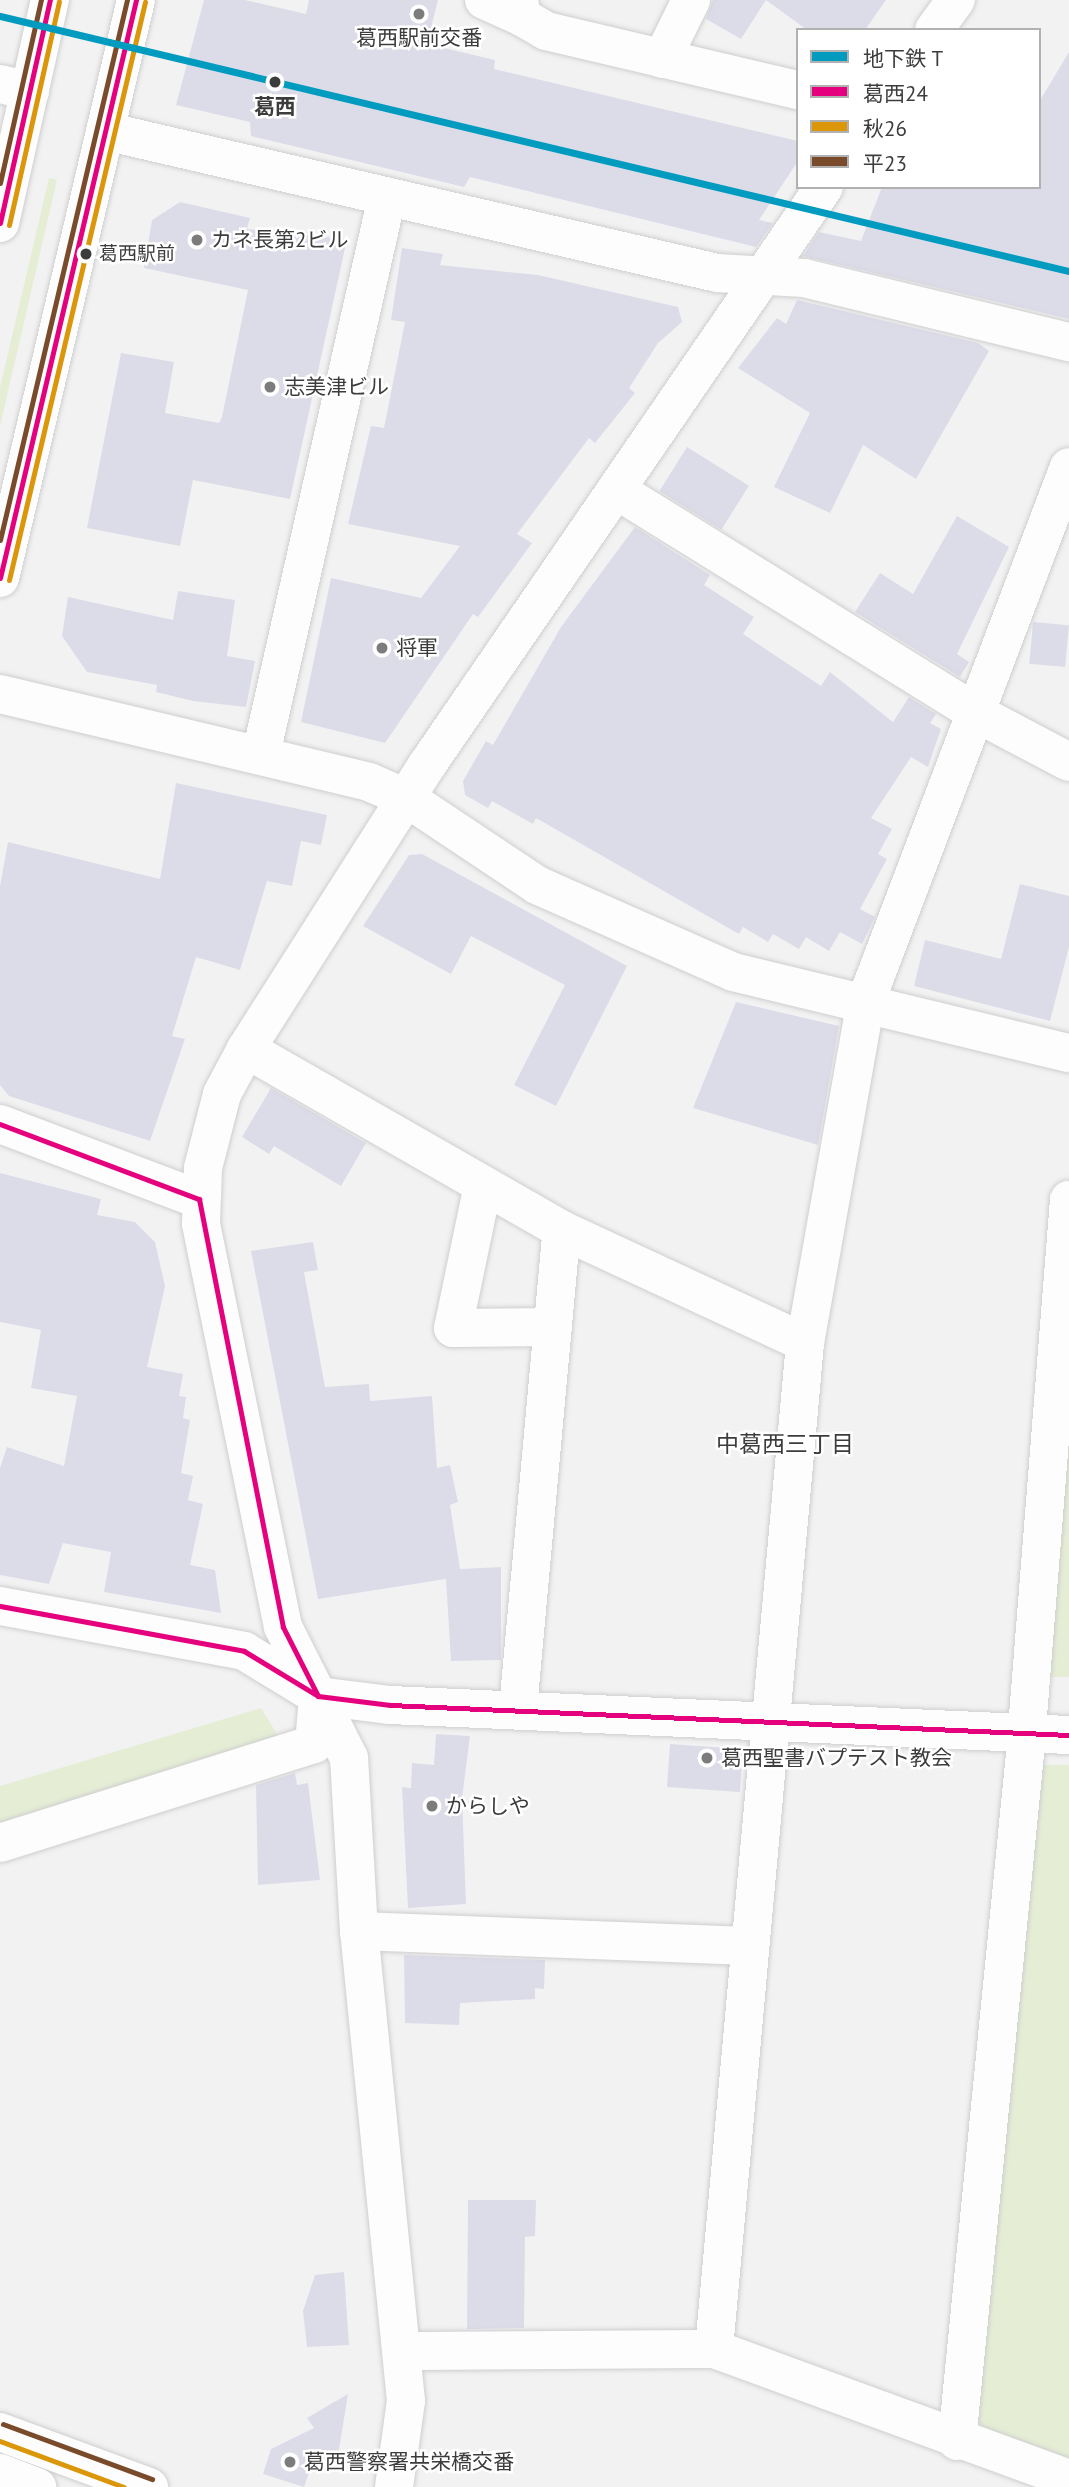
<!DOCTYPE html>
<meta charset="utf-8">
<style>
body{margin:0}
#map{position:relative;width:1069px;height:2487px;overflow:hidden;background:#f3f2f3;font-family:"PT Sans","Noto Sans JP",sans-serif}
div>[style]{position:absolute}
.green>*{inset:0;background:#e5eed5}
.building>*{inset:0;background:#dcdce9;transform-origin:0 0}
.roads{filter:drop-shadow(0 0 2px #cfcecf) drop-shadow(0 0 2px #cfcecf)}
.minor>*{height:38px;margin:-19px;padding:0 19px;transform-origin:19px;border-radius:19px;background:#fdfdfd}
.major>*{height:38px;margin:-19px;padding:0 19px;transform-origin:19px;border-radius:19px;background:#fdfdfd}
.bus-1>*{height:5px;margin:-2.5px;padding:0 2.5px;transform-origin:2.5px;border-radius:2.5px;background:#e5007d}
.bus-2>*{height:5px;margin:-2.5px;padding:0 2.5px;transform-origin:2.5px;border-radius:2.5px;background:#db9609}
.bus-3>*{height:5px;margin:-2.5px;padding:0 2.5px;transform-origin:2.5px;border-radius:2.5px;background:#7a4b2a}
.metro-1>*{height:7px;margin:-3.5px;padding:0 3.5px;transform-origin:3.5px;border-radius:3.5px;background:#009bbf}
.dots>*{width:19px;height:19px;translate:-50% -50%;box-sizing:border-box;border:4px solid #fff;border-radius:50%}
span{translate:-50% -50%;white-space:nowrap;text-align:center;line-height:1.15;-webkit-text-stroke:5px #fff;paint-order:stroke}
.bus-label{font-size:19px;color:#3d3c3d}
.left{translate:0 -50%;text-align:left}
.poi-label{font-size:21px;color:#3d3c3d}
.stop-label{font-size:21px;color:#3d3c3d;font-weight:700}
.neighbourhood-label{font-size:23px;color:#3d3c3d}
.legend{position:absolute;left:796px;top:28px;width:245px;height:161px;box-sizing:border-box;background:#fff;border:2px solid #b1b1b1;margin:0;padding:9px 12px;list-style:none;font-size:21px;color:#3d3c3d}
.legend li{display:flex;align-items:center;gap:14px;height:35px}
.legend b{width:35px;border:2px solid #b1b1b1}
</style>
<div id="map">
<div class="green">
<i style="clip-path:polygon(49px 178px,57px 180px,0 426px,0 387px)"></i>
<i style="clip-path:polygon(1069px 1397px,1069px 1677px,1048px 1677px)"></i>
<i style="clip-path:polygon(261px 1708px,285px 1747px,0 1836px,0 1786px)"></i>
<i style="clip-path:polygon(1033px 1765px,1069px 1765px,1069px 2466px,986px 2436px,977px 2418px)"></i>
</div>
<div class="building">
<i style="clip-path:polygon(204px 0,245px 0,306px 14px,309px 0,438px 0,427px 44px,495px 60px,494px 69px,798px 141px,798px 161px,759px 220px,773px 223px,756px 247px,470px 177px,464px 187px,251px 136px,250px 122px,176px 105px)"></i>
<i style="clip-path:polygon(713px 0,766px 0,741px 39px,706px 19px)"></i>
<i style="clip-path:polygon(766px 0,886px 0,865px 30px,807px 30px)"></i>
<i style="clip-path:polygon(1069px 52px,1069px 319px,803px 256px,819px 232px,861px 241px,882px 187px,1039px 187px,1039px 102px)"></i>
<i style="clip-path:polygon(180px 202px,250px 218px,247px 229px,347px 239px,290px 499px,193px 480px,180px 546px,87px 528px,121px 353px,174px 362px,165px 413px,219px 423px,222px 417px,248px 290px,144px 268px,152px 220px)"></i>
<i style="clip-path:polygon(402px 248px,443px 254px,440px 265px,538px 275px,678px 307px,682px 322px,658px 343px,629px 388px,635px 393px,595px 443px,589px 438px,517px 534px,532px 543px,478px 617px,473px 614px,385px 743px,301px 722px,331px 578px,421px 598px,460px 546px,348px 524px,371px 426px,384px 428px,405px 322px,391px 320px)"></i>
<i style="clip-path:polygon(797px 300px,978px 343px,989px 351px,916px 479px,863px 445px,830px 513px,774px 487px,810px 413px,738px 368px,777px 318px,786px 324px)"></i>
<i style="left:687px;top:447px;width:73px;height:52px;rotate:32deg"></i>
<i style="clip-path:polygon(957px 516px,1009px 547px,957px 654px,969px 662px,960px 677px,855px 612px,880px 573px,913px 594px)"></i>
<i style="clip-path:polygon(635px 527px,710px 575px,704px 585px,754px 617px,743px 634px,821px 686px,830px 672px,893px 722px,909px 697px,936px 714px,930px 723px,941px 729px,928px 767px,911px 757px,871px 818px,892px 829px,878px 854px,887px 859px,860px 909px,875px 917px,862px 944px,840px 932px,829px 951px,806px 937px,799px 949px,773px 934px,768px 942px,743px 927px,739px 934px,536px 818px,533px 824px,492px 801px,488px 808px,465px 795px,463px 781px,486px 741px,493px 745px,561px 627px)"></i>
<i style="clip-path:polygon(178px 591px,235px 600px,227px 656px,255px 661px,246px 707px,193px 701px,156px 692px,157px 685px,87px 672px,62px 636px,68px 597px,173px 620px)"></i>
<i style="left:1033px;top:622px;width:36px;height:42px;rotate:5deg"></i>
<i style="clip-path:polygon(176px 783px,327px 815px,321px 845px,301px 841px,292px 886px,267px 881px,240px 970px,196px 957px,172px 1036px,185px 1039px,150px 1141px,9px 1096px,0 1085px,0 886px,8px 842px,160px 879px)"></i>
<i style="clip-path:polygon(422px 854px,627px 966px,556px 1106px,514px 1085px,565px 985px,471px 936px,451px 974px,363px 926px,409px 855px)"></i>
<i style="clip-path:polygon(1020px 884px,1069px 896px,1069px 947px,1050px 1021px,914px 986px,925px 940px,1001px 959px)"></i>
<i style="clip-path:polygon(736px 1002px,839px 1026px,818px 1145px,693px 1108px)"></i>
<i style="clip-path:polygon(271px 1088px,366px 1143px,341px 1186px,274px 1146px,269px 1154px,242px 1137px)"></i>
<i style="clip-path:polygon(0 1173px,101px 1199px,97px 1215px,135px 1222px,155px 1242px,165px 1286px,147px 1367px,183px 1374px,179px 1396px,186px 1397px,183px 1418px,190px 1420px,181px 1473px,193px 1476px,188px 1500px,203px 1504px,190px 1565px,215px 1570px,221px 1613px,104px 1592px,111px 1552px,63px 1543px,49px 1584px,0 1575px,0 1468px,7px 1447px,64px 1466px,77px 1396px,31px 1388px,41px 1330px,0 1322px)"></i>
<i style="clip-path:polygon(313px 1242px,318px 1270px,304px 1272px,325px 1387px,369px 1384px,370px 1401px,432px 1396px,437px 1468px,450px 1465px,458px 1502px,450px 1505px,460px 1569px,501px 1567px,501px 1660px,451px 1661px,446px 1579px,318px 1599px,251px 1251px)"></i>
<i style="clip-path:polygon(436px 1734px,470px 1736px,462px 1798px,466px 1904px,408px 1908px,402px 1787px,411px 1788px,412px 1763px,434px 1765px)"></i>
<i style="left:670px;top:1744px;width:73px;height:43px;rotate:4deg"></i>
<i style="clip-path:polygon(295px 1773px,297px 1785px,308px 1783px,320px 1880px,258px 1885px,256px 1785px)"></i>
<i style="clip-path:polygon(404px 1955px,545px 1960px,544px 1989px,535px 1988px,535px 1999px,460px 2003px,459px 2025px,405px 2023px)"></i>
<i style="clip-path:polygon(468px 2200px,536px 2200px,535px 2236px,525px 2237px,524px 2328px,467px 2329px)"></i>
<i style="clip-path:polygon(344px 2272px,349px 2345px,307px 2347px,303px 2311px,315px 2275px)"></i>
<i style="clip-path:polygon(348px 2394px,337px 2462px,315px 2456px,304px 2487px,263px 2474px,271px 2449px,314px 2428px,307px 2418px)"></i>
</div>
<div class="roads">
<div class="minor">
<i style="left:484px;top:0;width:42px;rotate:24.1deg"></i>
<i style="left:519px;top:0;width:17px;rotate:80deg"></i>
<i style="left:522px;top:17px;width:28px;rotate:30deg"></i>
<i style="left:546px;top:31px;width:259px;rotate:13.2deg"></i>
<i style="left:934px;top:30px;width:37px;rotate:-54deg"></i>
<i style="left:662px;top:59px;width:66px;rotate:-63.8deg"></i>
<i style="left:0;top:84px;width:31px;rotate:13deg"></i>
<i style="left:105px;top:131px;width:628px;rotate:13.06deg"></i>
<i style="left:717px;top:273px;width:87px;rotate:3.3deg"></i>
<i style="left:804px;top:278px;width:273px;rotate:13.6deg"></i>
<i style="left:618px;top:491px;width:423px;rotate:31.8deg"></i>
<i style="left:978px;top:714px;width:103px;rotate:27.8deg"></i>
<i style="left:0;top:694px;width:379px;rotate:13.4deg"></i>
<i style="left:369px;top:782px;width:43px;rotate:23.6deg"></i>
<i style="left:408px;top:799px;width:155px;rotate:33.7deg"></i>
<i style="left:537px;top:885px;width:214px;rotate:23.9deg"></i>
<i style="left:733px;top:972px;width:346px;rotate:13.6deg"></i>
<i style="left:261px;top:754px;width:571px;rotate:-77.25deg"></i>
<i style="left:246px;top:1049px;width:364px;rotate:29.8deg"></i>
<i style="left:562px;top:1230px;width:268px;rotate:24.9deg"></i>
<i style="left:0;top:1124px;width:213px;rotate:20.7deg"></i>
<i style="left:483px;top:1185px;width:146px;rotate:101.8deg"></i>
<i style="left:453px;top:1328px;width:100px;rotate:-0.6deg"></i>
<i style="left:0;top:1606px;width:248px;rotate:10.4deg"></i>
<i style="left:244px;top:1651px;width:87px;rotate:31.3deg"></i>
<i style="left:318px;top:1696px;width:73px;rotate:7.1deg"></i>
<i style="left:390px;top:1705px;width:680px;rotate:2.53deg"></i>
<i style="left:518px;top:1709px;width:481px;rotate:-84.8deg"></i>
<i style="left:0;top:1843px;width:329px;rotate:-17.5deg"></i>
<i style="left:314px;top:1744px;width:48px;rotate:-85.2deg"></i>
<i style="left:359px;top:1931px;width:389px;rotate:2.2deg"></i>
<i style="left:714px;top:2349px;width:1010px;rotate:-84.83deg"></i>
<i style="left:805px;top:1343px;width:347px;rotate:-79.9deg"></i>
<i style="left:866px;top:1001px;width:571px;rotate:-69.19deg"></i>
<i style="left:402px;top:2351px;width:312px;rotate:-0.4deg"></i>
<i style="left:714px;top:2349px;width:378px;rotate:20.1deg"></i>
<i style="left:957px;top:2441px;width:690px;rotate:-84.35deg"></i>
<i style="left:1025px;top:1754px;width:556px;rotate:-85.46deg"></i>
<i style="left:394px;top:2487px;width:87px;rotate:-82.1deg"></i>
<i style="left:406px;top:2401px;width:472px;rotate:-95.7deg"></i>
<i style="left:359px;top:1931px;width:173px;rotate:-93.3deg"></i>
<i style="left:349px;top:1758px;width:147px;rotate:-116.7deg"></i>
<i style="left:283px;top:1627px;width:412px;rotate:-101.5deg"></i>
<i style="left:201px;top:1223px;width:55px;rotate:-87.9deg"></i>
<i style="left:203px;top:1168px;width:76px;rotate:-75.6deg"></i>
<i style="left:222px;top:1094px;width:51px;rotate:-61.9deg"></i>
<i style="left:246px;top:1049px;width:337px;rotate:-57.5deg"></i>
<i style="left:427px;top:765px;width:701px;rotate:-55.52deg"></i>
</div>
<div class="major">
<i style="left:0;top:223px;width:229px;rotate:-77.4deg"></i>
<i style="left:0;top:578px;width:594px;rotate:-76.76deg"></i>
<i style="left:0;top:2432px;width:159px;rotate:20.3deg"></i>
<i style="left:0;top:2473px;width:40px;rotate:21deg"></i>
</div>
</div>
<div class="bus-1">
<i style="left:0;top:223px;width:229px;rotate:-77.4deg"></i>
<i style="left:0;top:578px;width:594px;rotate:-76.76deg"></i>
<i style="left:0;top:1124px;width:213px;rotate:20.7deg"></i>
<i style="left:199px;top:1199px;width:436px;rotate:78.9deg"></i>
<i style="left:283px;top:1627px;width:77px;rotate:63.1deg"></i>
<i style="left:0;top:1606px;width:248px;rotate:10.4deg"></i>
<i style="left:244px;top:1651px;width:87px;rotate:31.3deg"></i>
<i style="left:318px;top:1696px;width:73px;rotate:7.1deg"></i>
<i style="left:390px;top:1705px;width:680px;rotate:2.53deg"></i>
</div>
<div class="bus-2">
<i style="left:9px;top:225px;width:229px;rotate:-77.4deg"></i>
<i style="left:9px;top:580px;width:594px;rotate:-76.76deg"></i>
<i style="left:0;top:2441px;width:132px;rotate:20.4deg"></i>
</div>
<div class="bus-3">
<i style="left:0;top:183px;width:188px;rotate:-77.4deg"></i>
<i style="left:0;top:540px;width:555px;rotate:-76.77deg"></i>
<i style="left:3px;top:2424px;width:159px;rotate:20.3deg"></i>
</div>
<div class="metro-1">
<i style="left:0;top:16px;width:1099px;rotate:13.42deg"></i>
</div>
<div class="dots">
<i style="left:419px;top:14px;background:#7d7c7d"></i>
<i style="left:275px;top:82px;background:#3d3c3d"></i>
<i style="left:197px;top:240px;background:#7d7c7d"></i>
<i style="left:86px;top:254px;background:#3d3c3d"></i>
<i style="left:270px;top:387px;background:#7d7c7d"></i>
<i style="left:382px;top:648px;background:#7d7c7d"></i>
<i style="left:707px;top:1758px;background:#7d7c7d"></i>
<i style="left:432px;top:1806px;background:#7d7c7d"></i>
<i style="left:290px;top:2462px;background:#7d7c7d"></i>
</div>
<div class="bus-label">
<span class="left" style="left:99px;top:254px">葛西駅前</span>
</div>
<div class="poi-label">
<span style="left:419px;top:38px">葛西駅前交番</span>
<span class="left" style="left:211px;top:240px">カネ長第2ビル</span>
<span class="left" style="left:284px;top:387px">志美津ビル</span>
<span class="left" style="left:396px;top:648px">将軍</span>
<span class="left" style="left:721px;top:1758px">葛西聖書バプテスト教会</span>
<span class="left" style="left:446px;top:1806px">からしや</span>
<span class="left" style="left:304px;top:2462px">葛西警察署共栄橋交番</span>
</div>
<div class="stop-label">
<span style="left:275px;top:107px">葛西</span>
</div>
<div class="neighbourhood-label">
<span style="left:785px;top:1444px">中葛西三丁目</span>
</div>
<ul class="legend">
<li><b style="height:9px;background:#009bbf"></b>地下鉄 T</li>
<li><b style="height:9px;background:#e5007d"></b>葛西24</li>
<li><b style="height:9px;background:#db9609"></b>秋26</li>
<li><b style="height:9px;background:#7a4b2a"></b>平23</li>
</ul>
</div>
